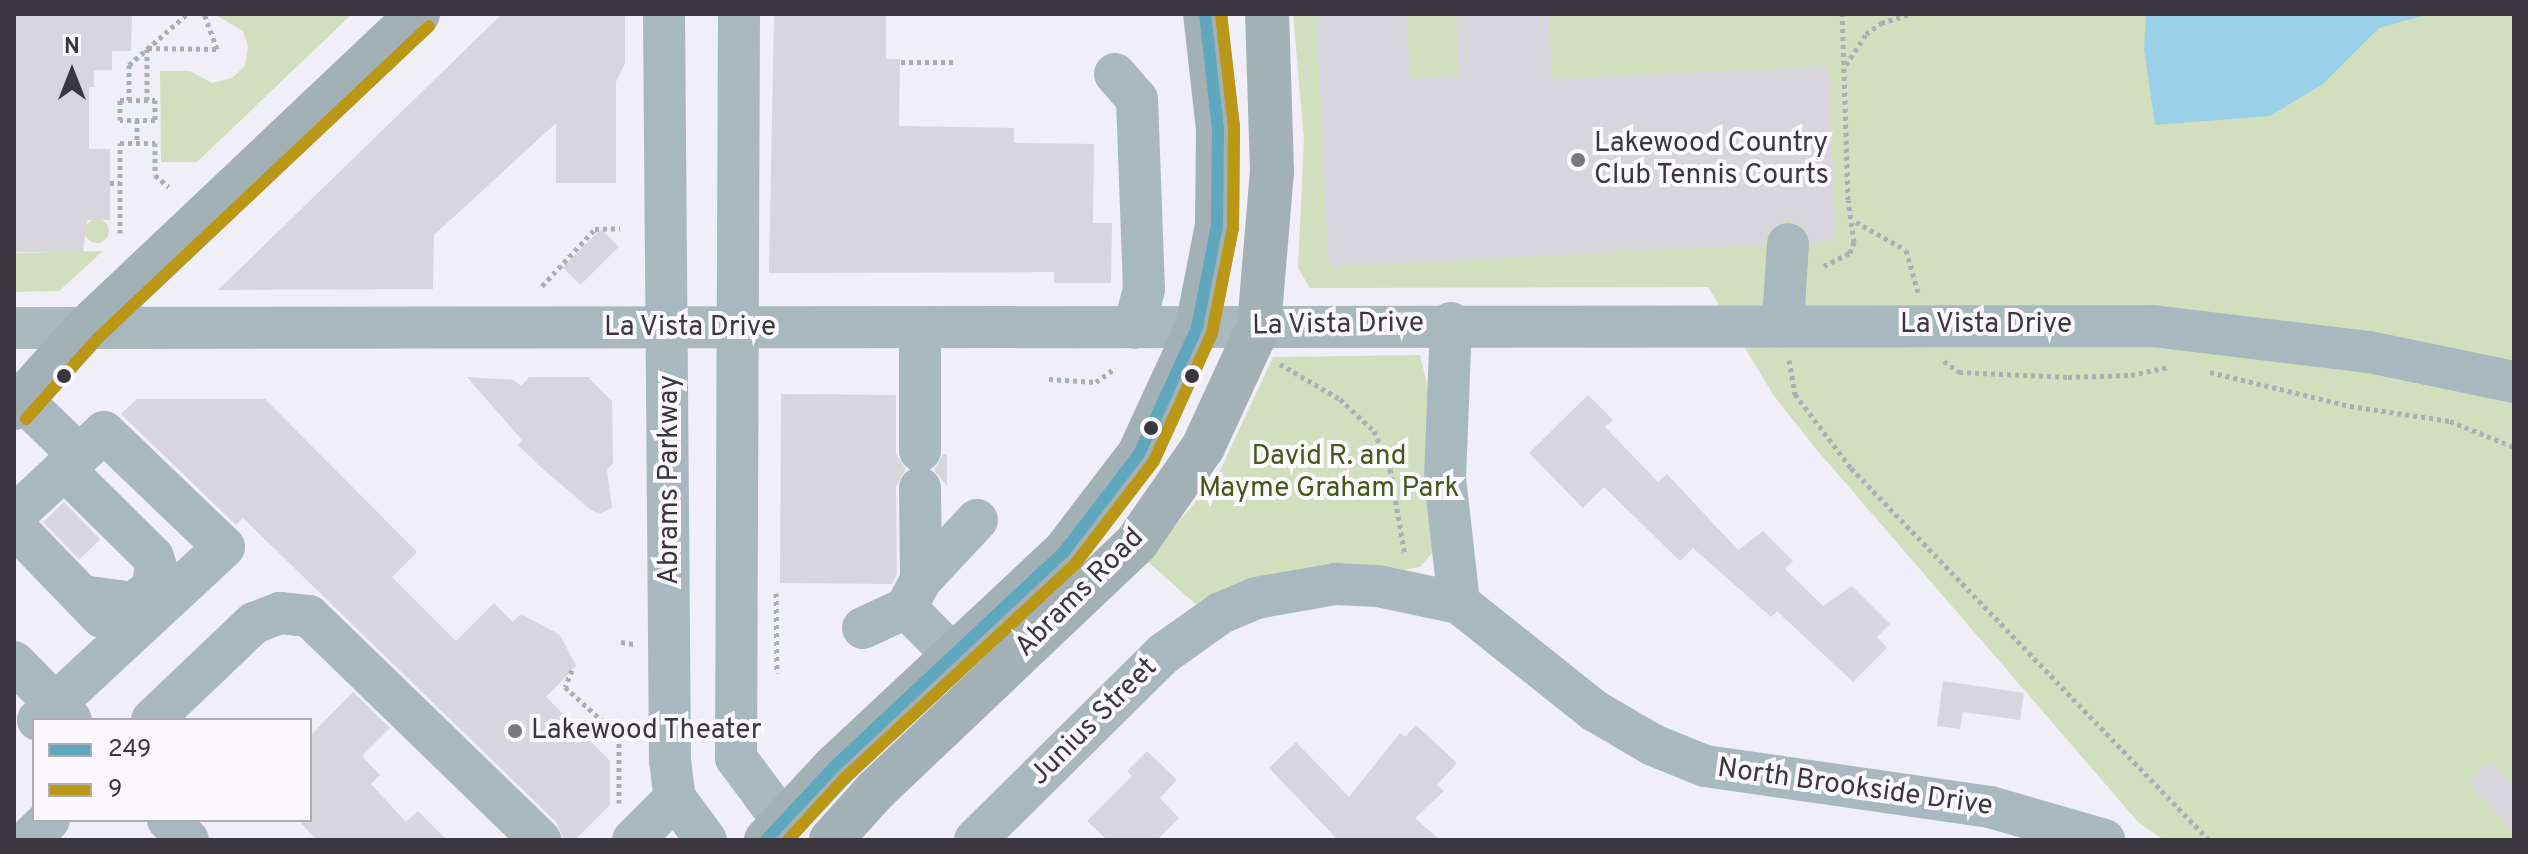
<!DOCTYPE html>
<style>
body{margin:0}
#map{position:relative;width:2528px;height:854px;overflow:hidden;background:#f0eef6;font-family:Overpass,sans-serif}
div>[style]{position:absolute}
.green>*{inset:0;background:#d1dfbf}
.round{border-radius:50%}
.water>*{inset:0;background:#9ad1e9}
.building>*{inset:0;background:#d7d6dc;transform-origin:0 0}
.path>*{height:5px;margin-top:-2.5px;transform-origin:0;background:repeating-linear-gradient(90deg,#a6b0b6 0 4px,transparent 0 8px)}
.minor>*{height:42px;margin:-21px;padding:0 21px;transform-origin:21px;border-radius:21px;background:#a9b7be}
.major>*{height:44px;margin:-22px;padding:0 22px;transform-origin:22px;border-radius:22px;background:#a3b0b6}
.bus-1>*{height:12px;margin:-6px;padding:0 6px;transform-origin:6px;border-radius:6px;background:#5fa7bd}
.bus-2>*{height:12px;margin:-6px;padding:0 6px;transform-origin:6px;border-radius:6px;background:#ba9816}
.dots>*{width:22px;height:22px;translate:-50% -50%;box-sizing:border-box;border:4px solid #fbf9ff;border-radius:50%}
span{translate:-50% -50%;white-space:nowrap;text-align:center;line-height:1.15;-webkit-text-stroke:8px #fbf9ff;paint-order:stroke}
.poi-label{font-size:28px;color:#3a383e}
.left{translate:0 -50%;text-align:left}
.street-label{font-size:28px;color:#3a383e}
.park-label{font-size:28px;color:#435a16}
.frame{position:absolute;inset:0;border:16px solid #3a383e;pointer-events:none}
.legend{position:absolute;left:32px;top:718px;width:280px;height:104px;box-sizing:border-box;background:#fbf9ff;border:2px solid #aeacb2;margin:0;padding:10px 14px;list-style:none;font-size:24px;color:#3a383e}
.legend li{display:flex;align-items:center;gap:16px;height:40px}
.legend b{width:40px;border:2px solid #aeacb2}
.north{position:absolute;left:32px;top:32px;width:80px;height:80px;-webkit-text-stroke:6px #fbf9ff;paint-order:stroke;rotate:0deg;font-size:22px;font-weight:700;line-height:32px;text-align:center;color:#3a383e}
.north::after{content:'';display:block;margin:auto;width:28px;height:36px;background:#3a383e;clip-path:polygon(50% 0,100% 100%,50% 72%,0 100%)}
</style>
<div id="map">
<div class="green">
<i style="clip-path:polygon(214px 14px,352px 14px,197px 162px,161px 162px,160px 71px,190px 71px,212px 83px,232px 78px,245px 66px,248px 46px,243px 31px)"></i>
<i style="clip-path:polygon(1293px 14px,2514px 14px,2514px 840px,2164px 840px,2139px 823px,1817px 450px,1774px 396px,1708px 287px,1310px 288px,1298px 268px,1304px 140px)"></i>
<i class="round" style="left:85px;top:219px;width:24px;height:24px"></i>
<i style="clip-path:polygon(103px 251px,59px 291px,14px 292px,14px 253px)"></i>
<i style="clip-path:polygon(1420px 355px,1429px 392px,1434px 551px,1420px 567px,1200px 608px,1146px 560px,1217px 477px,1273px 357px)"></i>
</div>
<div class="water">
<i style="clip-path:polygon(2146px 14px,2429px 14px,2379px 28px,2323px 84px,2270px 116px,2155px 125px,2144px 49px)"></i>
</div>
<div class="building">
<i style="clip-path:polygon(14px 14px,132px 14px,131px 51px,112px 51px,112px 70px,94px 70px,94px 87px,89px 87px,89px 149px,110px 149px,110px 220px,87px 220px,83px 252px,14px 252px)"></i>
<i style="clip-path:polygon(502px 14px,625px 14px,625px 63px,616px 82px,616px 183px,556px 183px,556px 123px,434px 235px,433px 289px,218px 290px)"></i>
<i style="clip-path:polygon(774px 14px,886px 14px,886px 59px,900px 59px,899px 126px,1014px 128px,1014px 143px,1094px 144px,1093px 223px,1112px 223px,1111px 283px,1054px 283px,1054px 272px,769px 273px)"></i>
<i style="clip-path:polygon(1316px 14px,1407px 14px,1410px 78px,1459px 76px,1456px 14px,1549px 14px,1552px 79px,1828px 66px,1836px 241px,1812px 243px,1802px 225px,1789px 220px,1769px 230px,1764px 245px,1329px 267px)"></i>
<i style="left:601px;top:229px;width:25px;height:54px;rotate:45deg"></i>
<i style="clip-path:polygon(467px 377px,514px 380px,521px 386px,529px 377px,588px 377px,612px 401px,613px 463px,607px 470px,612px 508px,599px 514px,591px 510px,545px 471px,518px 445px,522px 440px)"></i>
<i style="clip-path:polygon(781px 394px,896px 395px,896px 454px,906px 469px,896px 487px,897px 574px,892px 584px,780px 583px)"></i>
<i style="clip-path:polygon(1588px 395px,1613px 420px,1605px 427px,1658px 482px,1667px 474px,1738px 550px,1763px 531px,1793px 561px,1785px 569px,1823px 606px,1852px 586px,1890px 624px,1877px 637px,1887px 648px,1853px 682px,1777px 611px,1771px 617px,1693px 548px,1680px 561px,1604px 487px,1583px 508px,1529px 453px)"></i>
<i style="clip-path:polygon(137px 399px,265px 399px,417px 552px,392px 577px,456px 641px,494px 603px,513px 622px,521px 614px,560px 635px,576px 666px,546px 697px,610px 761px,610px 805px,575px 840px,563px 840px,557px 823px,243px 518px,236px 525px,121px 414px)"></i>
<i style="clip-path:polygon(943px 454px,947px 454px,947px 486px,934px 470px)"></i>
<i style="left:64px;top:502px;width:52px;height:29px;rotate:46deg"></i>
<i style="clip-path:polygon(1943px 681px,2024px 693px,2020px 720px,1963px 712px,1960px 729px,1937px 726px)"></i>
<i style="clip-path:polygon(353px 692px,390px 728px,362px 756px,380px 775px,371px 784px,406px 822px,418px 811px,447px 840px,317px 840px,300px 822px,310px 820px,310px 736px)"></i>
<i style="clip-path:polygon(1416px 725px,1457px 763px,1437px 785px,1444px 791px,1415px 818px,1440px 840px,1338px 840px,1269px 768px,1296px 742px,1349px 797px,1400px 733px,1405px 737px)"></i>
<i style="clip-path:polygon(1147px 751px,1177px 780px,1160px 798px,1179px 818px,1157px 840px,1107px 840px,1087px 821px,1132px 776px,1127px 771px)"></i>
<i style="clip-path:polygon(2491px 761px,2514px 787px,2514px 833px,2469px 781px)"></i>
</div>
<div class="path">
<i style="left:148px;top:48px;width:69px;rotate:0.8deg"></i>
<i style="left:217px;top:49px;width:37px;rotate:-110deg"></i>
<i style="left:147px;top:49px;width:51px;rotate:90deg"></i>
<i style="left:901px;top:62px;width:52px"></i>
<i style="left:1846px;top:65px;width:37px;rotate:-57deg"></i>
<i style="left:1866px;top:34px;width:19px;rotate:-36deg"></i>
<i style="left:1881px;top:23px;width:30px;rotate:-17deg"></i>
<i style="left:120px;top:100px;width:35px"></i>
<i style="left:155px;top:100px;width:20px;rotate:90deg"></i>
<i style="left:155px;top:120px;width:35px;rotate:180deg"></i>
<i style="left:120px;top:120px;width:20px;rotate:-90deg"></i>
<i style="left:129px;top:100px;width:35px;rotate:-90deg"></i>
<i style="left:129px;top:65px;width:77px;rotate:-41.3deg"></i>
<i style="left:137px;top:120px;width:23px;rotate:90deg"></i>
<i style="left:110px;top:183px;width:10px"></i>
<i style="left:1856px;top:222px;width:57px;rotate:29.2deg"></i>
<i style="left:1906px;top:250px;width:44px;rotate:74.1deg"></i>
<i style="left:120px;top:233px;width:90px;rotate:-90deg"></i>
<i style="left:120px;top:143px;width:35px"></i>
<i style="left:155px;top:143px;width:32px;rotate:90deg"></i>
<i style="left:155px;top:175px;width:18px;rotate:41deg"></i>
<i style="left:1824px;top:266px;width:29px;rotate:-27deg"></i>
<i style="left:1850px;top:253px;width:12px;rotate:-70deg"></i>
<i style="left:1854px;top:242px;width:42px;rotate:-98.1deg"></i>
<i style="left:1848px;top:200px;width:186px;rotate:-91.8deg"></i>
<i style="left:542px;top:286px;width:78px;rotate:-47.1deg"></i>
<i style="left:595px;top:229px;width:25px;rotate:-2deg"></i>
<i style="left:1789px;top:360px;width:35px;rotate:80deg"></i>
<i style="left:1795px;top:394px;width:93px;rotate:52.9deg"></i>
<i style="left:1851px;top:468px;width:516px;rotate:46.1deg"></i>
<i style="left:1944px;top:361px;width:19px;rotate:36deg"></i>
<i style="left:1959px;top:372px;width:109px;rotate:2.6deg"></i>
<i style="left:2068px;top:377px;width:63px;rotate:-1.8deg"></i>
<i style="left:2131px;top:375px;width:39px;rotate:-12deg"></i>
<i style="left:1280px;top:364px;width:69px;rotate:30.3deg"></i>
<i style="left:1340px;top:399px;width:47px;rotate:43.3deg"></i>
<i style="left:1374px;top:431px;width:41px;rotate:67.2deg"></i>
<i style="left:1390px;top:469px;width:87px;rotate:80.1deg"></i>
<i style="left:2210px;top:372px;width:144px;rotate:13.7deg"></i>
<i style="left:2350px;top:406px;width:101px;rotate:8.5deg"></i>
<i style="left:2450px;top:421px;width:69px;rotate:22.1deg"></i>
<i style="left:1049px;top:379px;width:47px;rotate:3.7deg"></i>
<i style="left:1096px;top:382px;width:24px;rotate:-36deg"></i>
<i style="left:776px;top:593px;width:80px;rotate:89.3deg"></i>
<i style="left:621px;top:642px;width:13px;rotate:9deg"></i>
<i style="left:572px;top:670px;width:18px;rotate:112deg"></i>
<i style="left:565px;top:687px;width:73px;rotate:42.2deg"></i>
<i style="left:619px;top:736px;width:67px;rotate:90deg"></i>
</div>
<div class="minor">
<i style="left:664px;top:14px;width:746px;rotate:89.54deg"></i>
<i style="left:670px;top:760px;width:38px;rotate:83deg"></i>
<i style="left:675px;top:798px;width:52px;rotate:53.6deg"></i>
<i style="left:1115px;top:74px;width:33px;rotate:49deg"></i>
<i style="left:1137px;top:99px;width:190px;rotate:87.9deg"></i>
<i style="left:1144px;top:289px;width:40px;rotate:104.4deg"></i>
<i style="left:1451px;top:323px;width:155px;rotate:92.2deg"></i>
<i style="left:1445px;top:478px;width:126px;rotate:83.6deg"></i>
<i style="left:1783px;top:323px;width:79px;rotate:-86.4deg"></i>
<i style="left:14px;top:328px;width:2139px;rotate:-0.05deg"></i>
<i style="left:2153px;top:326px;width:218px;rotate:6.9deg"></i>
<i style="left:2369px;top:352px;width:148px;rotate:11.7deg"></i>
<i style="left:920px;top:328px;width:123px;rotate:90deg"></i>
<i style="left:22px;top:400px;width:79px;rotate:44deg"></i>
<i style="left:64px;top:469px;width:125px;rotate:44.7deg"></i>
<i style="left:153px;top:557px;width:10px;rotate:73deg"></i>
<i style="left:156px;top:567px;width:22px;rotate:100deg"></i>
<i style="left:152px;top:589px;width:24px;rotate:144deg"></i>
<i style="left:133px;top:603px;width:51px;rotate:-172.2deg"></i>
<i style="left:920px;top:488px;width:92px;rotate:89.4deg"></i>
<i style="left:14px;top:516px;width:123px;rotate:-43deg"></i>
<i style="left:104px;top:432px;width:166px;rotate:43.8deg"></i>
<i style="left:224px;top:547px;width:254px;rotate:137.1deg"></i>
<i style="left:14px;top:526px;width:127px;rotate:46deg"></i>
<i style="left:906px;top:608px;width:66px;rotate:45deg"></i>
<i style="left:863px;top:628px;width:47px;rotate:-24.9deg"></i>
<i style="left:906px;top:608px;width:32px;rotate:-62deg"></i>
<i style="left:921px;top:580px;width:82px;rotate:-47deg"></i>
<i style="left:14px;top:662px;width:81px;rotate:45.5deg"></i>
<i style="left:152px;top:720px;width:141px;rotate:-43.6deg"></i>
<i style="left:254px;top:623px;width:28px;rotate:-21deg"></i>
<i style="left:280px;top:613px;width:29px;rotate:6deg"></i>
<i style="left:309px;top:616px;width:322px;rotate:44.1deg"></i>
<i style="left:736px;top:758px;width:744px;rotate:-89.77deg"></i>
<i style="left:736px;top:758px;width:77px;rotate:53.4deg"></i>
<i style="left:168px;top:820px;width:28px;rotate:45deg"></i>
<i style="left:28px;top:840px;width:29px;rotate:-44deg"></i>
<i style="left:633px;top:840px;width:59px;rotate:-45deg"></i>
<i style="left:975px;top:840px;width:264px;rotate:-44.7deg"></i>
<i style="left:1163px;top:654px;width:71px;rotate:-35.3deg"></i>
<i style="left:1221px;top:613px;width:38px;rotate:-23deg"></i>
<i style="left:1256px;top:598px;width:80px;rotate:-10deg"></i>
<i style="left:1335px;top:584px;width:43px;rotate:2.7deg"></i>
<i style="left:1378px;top:586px;width:83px;rotate:11.9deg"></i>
<i style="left:1459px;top:603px;width:174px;rotate:38.5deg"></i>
<i style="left:1595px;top:711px;width:67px;rotate:30.4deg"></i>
<i style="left:1653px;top:745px;width:56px;rotate:22deg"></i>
<i style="left:1705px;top:766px;width:288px;rotate:8.2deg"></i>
<i style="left:1990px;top:807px;width:119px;rotate:16.1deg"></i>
</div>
<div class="major">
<i style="left:14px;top:408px;width:108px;rotate:-48deg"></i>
<i style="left:86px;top:328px;width:457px;rotate:-43.4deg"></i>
<i style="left:766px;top:840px;width:100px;rotate:-47deg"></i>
<i style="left:834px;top:767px;width:315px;rotate:-43.1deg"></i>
<i style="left:1064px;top:552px;width:123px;rotate:-52.6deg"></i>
<i style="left:1139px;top:454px;width:139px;rotate:-65.3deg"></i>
<i style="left:1197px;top:328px;width:105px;rotate:-79deg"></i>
<i style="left:1217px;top:225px;width:96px;rotate:-89.4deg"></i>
<i style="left:1218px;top:129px;width:116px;rotate:-96.4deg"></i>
<i style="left:831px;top:840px;width:66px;rotate:-48.1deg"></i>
<i style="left:875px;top:791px;width:361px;rotate:-43.5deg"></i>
<i style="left:1137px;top:542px;width:116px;rotate:-55.2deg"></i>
<i style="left:1203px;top:447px;width:133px;rotate:-65.2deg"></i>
<i style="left:1259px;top:326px;width:156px;rotate:-85.2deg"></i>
<i style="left:1272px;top:171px;width:157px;rotate:-91.8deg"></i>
</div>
<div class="bus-1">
<i style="left:766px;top:840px;width:100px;rotate:-47deg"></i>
<i style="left:834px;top:767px;width:315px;rotate:-43.1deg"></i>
<i style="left:1064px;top:552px;width:123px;rotate:-52.6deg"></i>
<i style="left:1139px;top:454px;width:139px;rotate:-65.3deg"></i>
<i style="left:1197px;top:328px;width:105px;rotate:-79deg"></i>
<i style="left:1217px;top:225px;width:96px;rotate:-89.4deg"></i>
<i style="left:1218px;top:129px;width:116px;rotate:-96.4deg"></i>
</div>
<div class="bus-2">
<i style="left:26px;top:419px;width:107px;rotate:-48.4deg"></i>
<i style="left:97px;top:339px;width:456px;rotate:-43.3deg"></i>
<i style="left:788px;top:840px;width:84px;rotate:-47.4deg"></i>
<i style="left:845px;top:778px;width:316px;rotate:-42.9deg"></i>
<i style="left:1076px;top:563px;width:128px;rotate:-52.6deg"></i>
<i style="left:1154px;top:461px;width:141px;rotate:-65.6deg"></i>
<i style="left:1212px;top:333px;width:107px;rotate:-78.7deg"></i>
<i style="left:1233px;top:228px;width:101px;rotate:-89.4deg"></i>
<i style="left:1234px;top:127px;width:114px;rotate:-96.6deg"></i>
</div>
<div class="dots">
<i style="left:1578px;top:160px;background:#7a787e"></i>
<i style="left:64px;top:376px;background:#3a383e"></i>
<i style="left:1192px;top:376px;background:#3a383e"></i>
<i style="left:1151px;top:428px;background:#3a383e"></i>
<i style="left:515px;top:731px;background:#7a787e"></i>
</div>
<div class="poi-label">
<span class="left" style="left:1594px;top:160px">Lakewood Country<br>Club Tennis Courts</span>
<span class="left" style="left:531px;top:731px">Lakewood Theater</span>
</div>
<div class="street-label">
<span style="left:1338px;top:325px;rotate:-1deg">La Vista Drive</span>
<span style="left:1986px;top:325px">La Vista Drive</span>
<span style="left:690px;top:328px">La Vista Drive</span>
<span style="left:670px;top:480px;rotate:-90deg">Abrams Parkway</span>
<span style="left:1080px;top:593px;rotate:-45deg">Abrams Road</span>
<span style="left:1094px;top:722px;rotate:-45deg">Junius Street</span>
<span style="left:1855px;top:788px;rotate:8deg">North Brookside Drive</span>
</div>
<div class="park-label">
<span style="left:1329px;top:473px">David R. and<br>Mayme Graham Park</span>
</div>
<div class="frame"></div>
<ul class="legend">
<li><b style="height:10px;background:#5fa7bd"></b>249</li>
<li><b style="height:10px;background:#ba9816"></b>9</li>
</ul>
<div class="north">N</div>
</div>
